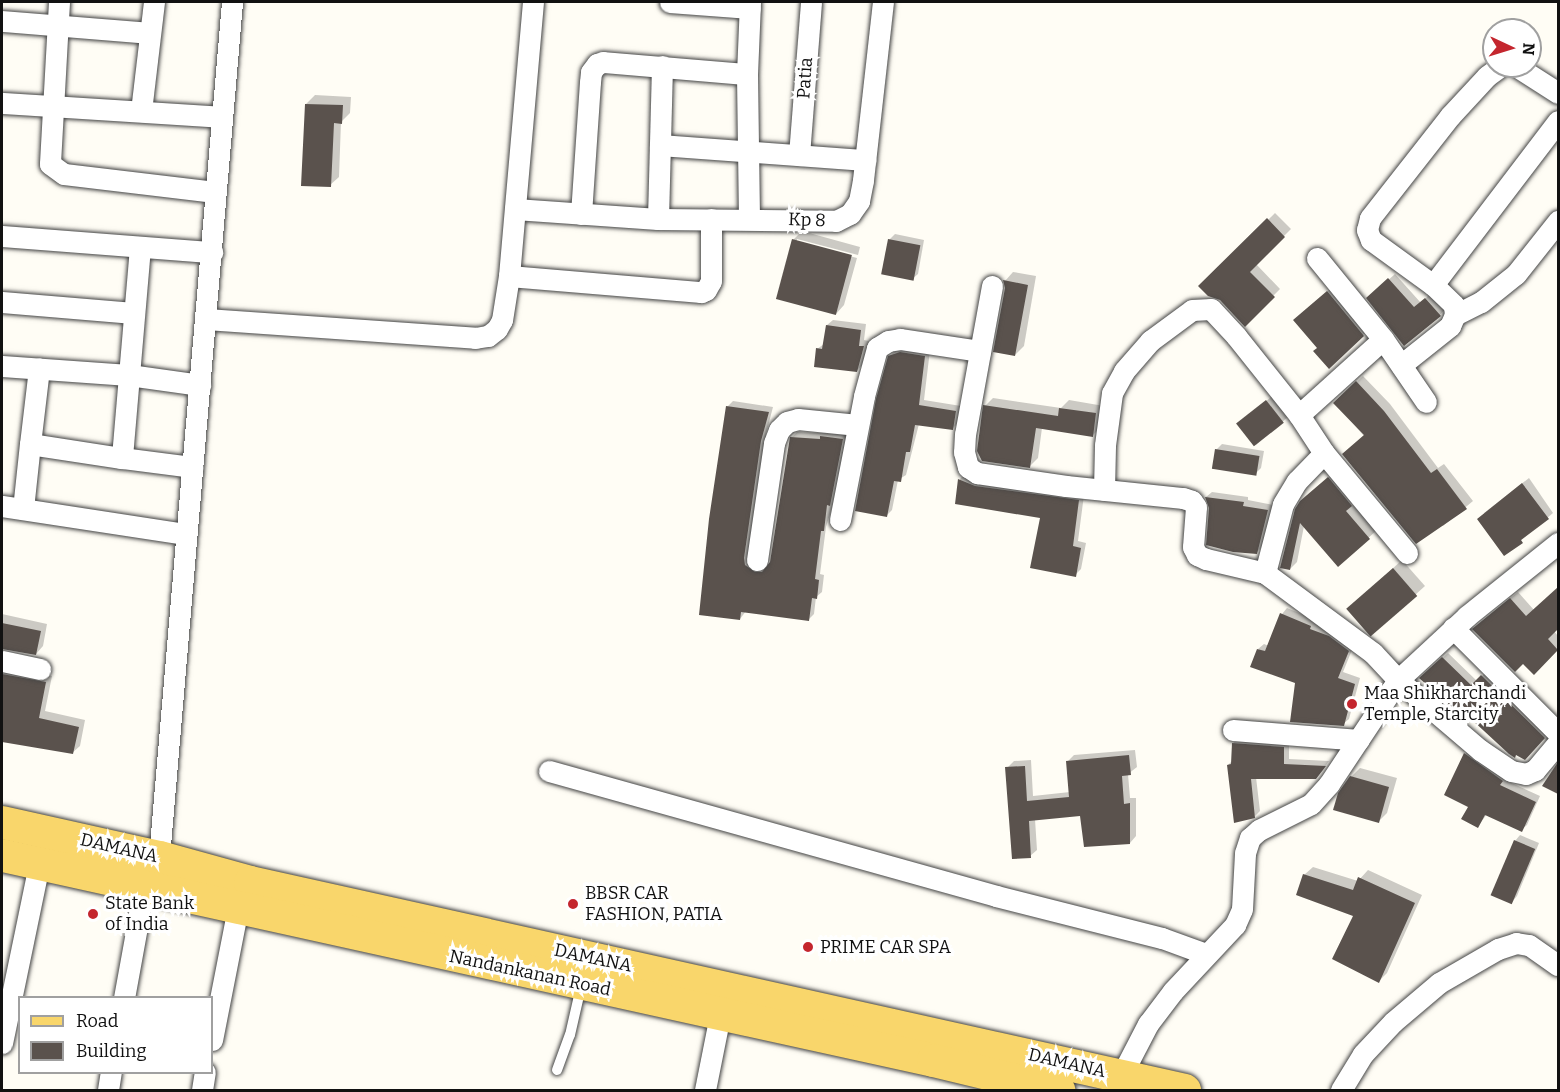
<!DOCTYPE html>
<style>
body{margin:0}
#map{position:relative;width:1560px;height:1092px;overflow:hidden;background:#fffdf5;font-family:Bitter,serif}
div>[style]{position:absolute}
.shadow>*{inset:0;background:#0003}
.building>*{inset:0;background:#5a524d;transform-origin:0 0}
.roads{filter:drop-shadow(0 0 2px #444) drop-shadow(0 0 2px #444)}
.lane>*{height:10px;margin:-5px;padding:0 5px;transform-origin:5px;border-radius:5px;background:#fff}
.street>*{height:21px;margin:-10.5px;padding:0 10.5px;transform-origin:10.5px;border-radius:10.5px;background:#fff}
.primary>*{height:33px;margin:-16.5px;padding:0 16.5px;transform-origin:16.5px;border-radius:16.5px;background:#f9d66b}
.dots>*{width:16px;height:16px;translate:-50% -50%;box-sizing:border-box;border:3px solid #fff;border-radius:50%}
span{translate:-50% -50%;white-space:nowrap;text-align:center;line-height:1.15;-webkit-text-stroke:6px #fff;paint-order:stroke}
.street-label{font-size:18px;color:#111}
.poi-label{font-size:18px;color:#111}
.left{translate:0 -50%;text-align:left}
.frame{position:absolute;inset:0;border:3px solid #111;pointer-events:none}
.legend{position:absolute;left:18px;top:996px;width:195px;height:78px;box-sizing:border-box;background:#fff;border:2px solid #a0a0a0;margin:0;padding:8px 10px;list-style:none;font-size:18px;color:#111}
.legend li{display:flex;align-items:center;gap:12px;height:30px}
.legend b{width:30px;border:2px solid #a0a0a0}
.north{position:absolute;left:1482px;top:18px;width:60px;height:60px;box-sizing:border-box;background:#fff;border:2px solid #a0a0a0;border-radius:50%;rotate:94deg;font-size:16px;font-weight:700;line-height:24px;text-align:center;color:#111}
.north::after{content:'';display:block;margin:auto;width:21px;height:27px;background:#c4262e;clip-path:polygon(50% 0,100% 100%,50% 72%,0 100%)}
</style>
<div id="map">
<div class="shadow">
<i style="clip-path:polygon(315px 95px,351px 97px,350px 113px,341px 122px,339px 177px,330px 185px,306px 104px)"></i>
<i style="clip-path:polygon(1275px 213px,1291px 229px,1256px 264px,1280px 289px,1245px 324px,1221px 299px,1200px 287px)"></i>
<i style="clip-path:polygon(802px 231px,860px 247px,858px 255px,797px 239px,797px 242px,857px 258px,844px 305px,836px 314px,793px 240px)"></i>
<i style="clip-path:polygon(895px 234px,924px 240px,918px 274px,912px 279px,889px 240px)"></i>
<i style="clip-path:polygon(1013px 272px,1036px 276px,1024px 346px,1015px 355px,1005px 281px)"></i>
<i style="clip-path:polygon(1395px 274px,1421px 303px,1431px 293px,1445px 309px,1440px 315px,1368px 298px)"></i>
<i style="clip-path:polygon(1335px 285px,1371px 328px,1363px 335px,1319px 348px,1302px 313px)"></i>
<i style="clip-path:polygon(833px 320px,866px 324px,864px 340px,869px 341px,862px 365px,857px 371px,817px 349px,824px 344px,827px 325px)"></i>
<i style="clip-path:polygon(907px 347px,930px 350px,924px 400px,961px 406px,958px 423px,952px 429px,919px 424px,906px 475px,898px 480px,892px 510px,887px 515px,889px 357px,895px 351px)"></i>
<i style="clip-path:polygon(1363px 376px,1390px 404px,1438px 468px,1444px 464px,1473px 501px,1443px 526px,1335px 403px)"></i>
<i style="clip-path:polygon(1272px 396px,1289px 416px,1256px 445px,1245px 420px)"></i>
<i style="clip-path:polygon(993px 398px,1061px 408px,1069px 400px,1104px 406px,1101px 427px,1093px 435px,1042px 428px,1038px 458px,1030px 466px,985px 406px)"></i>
<i style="clip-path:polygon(733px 401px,773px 407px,766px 434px,761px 568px,768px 567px,771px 562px,791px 438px,797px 432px,847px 434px,835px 498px,826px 527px,820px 574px,824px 575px,822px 592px,816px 597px,814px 614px,808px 620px,746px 611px,740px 619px,727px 407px)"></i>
<i style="clip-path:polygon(1222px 444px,1264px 451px,1261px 468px,1255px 474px,1216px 450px)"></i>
<i style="clip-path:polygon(1335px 472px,1357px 498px,1352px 504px,1376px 531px,1338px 565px,1304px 526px,1297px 562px,1290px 569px,1281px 567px,1309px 494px)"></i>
<i style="clip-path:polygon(965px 474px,1084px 495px,1078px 541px,1086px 543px,1081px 569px,1075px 575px,1041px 517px,957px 503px,960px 479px)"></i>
<i style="clip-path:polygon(1529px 478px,1553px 513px,1505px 554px,1484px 513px)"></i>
<i style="clip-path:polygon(1212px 492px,1248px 497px,1248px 500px,1273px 505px,1262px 547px,1256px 553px,1210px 508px,1206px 497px)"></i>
<i style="clip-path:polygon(1402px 560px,1425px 586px,1372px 634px,1358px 600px)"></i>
<i style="clip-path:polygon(1558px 588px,1558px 627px,1554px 631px,1558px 636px,1558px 648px,1534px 673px,1481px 622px,1518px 592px,1534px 610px)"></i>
<i style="clip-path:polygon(1287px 608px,1316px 620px,1314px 623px,1335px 631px,1354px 645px,1343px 672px,1360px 678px,1349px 719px,1343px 724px,1258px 649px,1264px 644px,1269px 646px,1282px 614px)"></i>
<i style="clip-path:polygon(2px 614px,47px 624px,43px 646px,36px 654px,2px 648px)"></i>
<i style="clip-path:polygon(1448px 653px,1477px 681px,1488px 670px,1549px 732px,1525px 759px,1421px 678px)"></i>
<i style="clip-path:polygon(2px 662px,7px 667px,52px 676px,45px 711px,85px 720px,80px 746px,72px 753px,2px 740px)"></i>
<i style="clip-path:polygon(1239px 738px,1289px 742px,1289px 759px,1329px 761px,1322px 771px,1256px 777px,1260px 811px,1255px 816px,1228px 765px,1232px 761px,1233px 743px)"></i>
<i style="clip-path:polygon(1471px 749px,1507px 775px,1505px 780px,1540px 796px,1527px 825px,1521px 830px,1487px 814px,1478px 826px,1470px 806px,1465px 754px)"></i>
<i style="clip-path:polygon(1135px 750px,1137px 767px,1128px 774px,1130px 798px,1136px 798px,1136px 836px,1130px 843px,1082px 815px,1035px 819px,1037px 850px,1030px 856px,1007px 768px,1014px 761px,1031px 760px,1033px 796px,1070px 792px,1067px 762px,1074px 755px)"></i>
<i style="clip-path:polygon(1360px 768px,1397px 778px,1387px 813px,1378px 822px,1351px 777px)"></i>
<i style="clip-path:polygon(1520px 835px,1539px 843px,1517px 896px,1512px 902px,1515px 841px)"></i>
<i style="clip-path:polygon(1313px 867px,1358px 881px,1368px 870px,1422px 895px,1387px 973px,1379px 981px,1355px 915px,1304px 875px)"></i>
</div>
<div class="building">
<i style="clip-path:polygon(305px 104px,343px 105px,342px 124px,334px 123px,331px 187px,301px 186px)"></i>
<i style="clip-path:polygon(1267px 218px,1285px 237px,1250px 272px,1275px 297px,1245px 327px,1220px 300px,1208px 296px,1198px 286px)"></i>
<i style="left:792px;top:239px;width:62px;height:62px;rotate:15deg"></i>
<i style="left:888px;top:239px;width:33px;height:36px;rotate:11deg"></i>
<i style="clip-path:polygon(1388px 278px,1414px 307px,1425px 298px,1441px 316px,1404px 346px,1366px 298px)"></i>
<i style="clip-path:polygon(1003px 280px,1028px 285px,1015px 356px,993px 352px,1005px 288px)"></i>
<i style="clip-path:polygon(1327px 291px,1364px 336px,1329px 369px,1313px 351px,1317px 348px,1293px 320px)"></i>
<i style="clip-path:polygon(826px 325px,861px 330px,859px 346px,864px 346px,857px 372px,814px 367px,816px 348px,822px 349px)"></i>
<i style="clip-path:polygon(900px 352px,925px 356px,919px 405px,956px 411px,953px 430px,915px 425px,910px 452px,906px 452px,901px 482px,894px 481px,887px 517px,855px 511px,876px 399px,888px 356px)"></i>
<i style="clip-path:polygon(1356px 381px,1384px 411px,1431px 473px,1437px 469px,1467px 509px,1416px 544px,1342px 454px,1364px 435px,1333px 403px)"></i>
<i style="left:1266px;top:400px;width:29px;height:38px;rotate:52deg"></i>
<i style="clip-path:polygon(983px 405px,1058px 416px,1059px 408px,1096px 413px,1093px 437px,1036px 428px,1030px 468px,982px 461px,977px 451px)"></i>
<i style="clip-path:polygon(726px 406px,769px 412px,761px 441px,744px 558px,745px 565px,755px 572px,762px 572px,770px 562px,790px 437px,820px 439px,820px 436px,843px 439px,830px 506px,827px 505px,824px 531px,821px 531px,815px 579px,819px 580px,817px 599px,812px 598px,809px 621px,741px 612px,740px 620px,699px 615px,709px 519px)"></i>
<i style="left:1215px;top:449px;width:45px;height:20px;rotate:9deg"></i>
<i style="clip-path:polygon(1328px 477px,1352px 506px,1346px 511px,1370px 539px,1338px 567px,1300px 523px,1290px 570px,1280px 568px,1295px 509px,1300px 501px)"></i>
<i style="clip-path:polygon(958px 479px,975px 486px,1079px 500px,1073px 546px,1081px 548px,1076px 577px,1030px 568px,1040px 518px,955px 504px)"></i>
<i style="clip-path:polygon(1522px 483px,1549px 519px,1521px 540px,1523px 543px,1504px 556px,1477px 519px)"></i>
<i style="clip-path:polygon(1205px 497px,1244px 502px,1243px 506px,1268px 510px,1257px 554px,1233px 552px,1206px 545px,1209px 508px)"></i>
<i style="left:1393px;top:568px;width:37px;height:62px;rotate:49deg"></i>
<i style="clip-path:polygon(1558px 587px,1558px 629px,1548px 639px,1558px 650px,1534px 675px,1523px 664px,1515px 672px,1472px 629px,1510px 598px,1526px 616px)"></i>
<i style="clip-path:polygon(1280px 613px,1311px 626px,1310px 629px,1329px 636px,1349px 651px,1338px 678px,1355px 684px,1344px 726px,1290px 722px,1295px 683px,1250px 667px,1257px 649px,1265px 651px)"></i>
<i style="clip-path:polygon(2px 623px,41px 631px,36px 655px,2px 649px)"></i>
<i style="clip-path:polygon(1442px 657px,1471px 685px,1481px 675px,1545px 738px,1525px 760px,1516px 755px,1515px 758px,1509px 754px,1471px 719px,1469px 722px,1419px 678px)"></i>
<i style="clip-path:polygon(2px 674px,46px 682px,39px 718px,79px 727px,73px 754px,2px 742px)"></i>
<i style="clip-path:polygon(1232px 743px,1284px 747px,1284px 764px,1326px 766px,1316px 779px,1251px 779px,1255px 818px,1234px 823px,1227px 765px,1231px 764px)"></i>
<i style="clip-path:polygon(1464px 753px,1503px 781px,1500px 785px,1536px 802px,1522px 832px,1485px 815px,1478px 828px,1461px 819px,1468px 807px,1444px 795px)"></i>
<i style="clip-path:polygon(1129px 755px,1131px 775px,1122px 776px,1124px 804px,1130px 803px,1130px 844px,1084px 847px,1080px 816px,1029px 821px,1031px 858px,1012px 859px,1005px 767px,1025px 766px,1027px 801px,1069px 797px,1066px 761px)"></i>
<i style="clip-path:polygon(1558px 762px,1558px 794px,1542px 786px)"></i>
<i style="clip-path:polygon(1350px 776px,1389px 787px,1379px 823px,1333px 810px,1338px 793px)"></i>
<i style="left:1514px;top:840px;width:23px;height:60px;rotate:23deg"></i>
<i style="clip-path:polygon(1303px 874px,1353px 890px,1358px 877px,1415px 903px,1379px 983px,1332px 959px,1353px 916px,1296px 895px)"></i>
</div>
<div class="roads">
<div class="lane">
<i style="left:557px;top:1070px;width:37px;rotate:-70deg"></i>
<i style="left:570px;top:1035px;width:49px;rotate:-77.1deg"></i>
</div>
<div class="street">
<i style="left:59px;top:2px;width:162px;rotate:93.2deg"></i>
<i style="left:50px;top:164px;width:17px;rotate:36deg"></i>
<i style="left:64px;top:174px;width:152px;rotate:6.8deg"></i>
<i style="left:670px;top:2px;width:80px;rotate:4.3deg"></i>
<i style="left:2px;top:21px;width:148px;rotate:4.6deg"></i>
<i style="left:1516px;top:66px;width:50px;rotate:32.7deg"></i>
<i style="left:2px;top:103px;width:220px;rotate:3.6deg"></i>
<i style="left:141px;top:111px;width:110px;rotate:-83.2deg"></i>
<i style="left:660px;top:145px;width:206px;rotate:4.2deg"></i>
<i style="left:799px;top:155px;width:153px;rotate:-85.5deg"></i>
<i style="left:515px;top:209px;width:143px;rotate:4deg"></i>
<i style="left:658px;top:219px;width:178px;rotate:0.6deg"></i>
<i style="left:836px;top:221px;width:16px;rotate:-27deg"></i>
<i style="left:850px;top:214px;width:16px;rotate:-55deg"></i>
<i style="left:859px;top:201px;width:21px;rotate:-79deg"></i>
<i style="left:863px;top:180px;width:179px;rotate:-83.6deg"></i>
<i style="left:581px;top:214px;width:132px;rotate:-86.1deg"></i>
<i style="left:590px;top:82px;width:10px;rotate:-84deg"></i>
<i style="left:591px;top:72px;width:10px;rotate:-53deg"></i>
<i style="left:597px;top:64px;width:6px;rotate:-18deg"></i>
<i style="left:603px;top:62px;width:144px;rotate:4.8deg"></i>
<i style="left:749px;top:218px;width:144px;rotate:-90.8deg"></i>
<i style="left:747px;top:74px;width:72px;rotate:-87.6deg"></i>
<i style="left:658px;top:219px;width:153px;rotate:-88.5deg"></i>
<i style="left:2px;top:236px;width:211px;rotate:4.4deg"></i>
<i style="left:140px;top:247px;width:212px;rotate:94.9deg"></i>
<i style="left:122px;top:458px;width:71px;rotate:7.3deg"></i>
<i style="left:1317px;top:258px;width:104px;rotate:50.8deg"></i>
<i style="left:1383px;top:339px;width:76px;rotate:55.7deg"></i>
<i style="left:509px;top:276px;width:193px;rotate:4.8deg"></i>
<i style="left:701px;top:292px;width:5px;rotate:-22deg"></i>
<i style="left:706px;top:290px;width:10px;rotate:-61deg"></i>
<i style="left:711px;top:281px;width:62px;rotate:-90deg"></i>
<i style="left:1433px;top:285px;width:206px;rotate:-52.7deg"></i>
<i style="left:992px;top:286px;width:150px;rotate:100.3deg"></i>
<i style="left:965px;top:434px;width:18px;rotate:93deg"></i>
<i style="left:964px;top:452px;width:16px;rotate:75deg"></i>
<i style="left:968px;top:467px;width:11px;rotate:34deg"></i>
<i style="left:977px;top:473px;width:90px;rotate:8.3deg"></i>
<i style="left:1066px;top:486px;width:118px;rotate:5.9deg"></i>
<i style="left:1183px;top:498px;width:9px;rotate:18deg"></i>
<i style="left:1192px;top:501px;width:7px;rotate:56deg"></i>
<i style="left:1196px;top:507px;width:40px;rotate:94.3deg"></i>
<i style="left:1193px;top:547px;width:9px;rotate:63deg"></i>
<i style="left:1197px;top:555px;width:10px;rotate:24deg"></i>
<i style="left:1206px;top:559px;width:61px;rotate:13.3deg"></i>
<i style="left:1265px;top:573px;width:134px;rotate:36.5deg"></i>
<i style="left:1373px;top:653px;width:37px;rotate:47deg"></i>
<i style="left:1398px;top:680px;width:108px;rotate:40.5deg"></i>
<i style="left:1480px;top:750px;width:37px;rotate:34deg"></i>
<i style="left:1511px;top:771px;width:15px;rotate:11deg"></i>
<i style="left:1526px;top:774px;width:10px;rotate:-24deg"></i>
<i style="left:1535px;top:770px;width:35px;rotate:-50deg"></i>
<i style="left:2px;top:302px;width:132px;rotate:4.8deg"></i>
<i style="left:1455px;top:315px;width:29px;rotate:-27deg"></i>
<i style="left:1481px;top:302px;width:45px;rotate:-38.7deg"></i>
<i style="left:1516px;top:274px;width:68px;rotate:-51.6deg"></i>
<i style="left:206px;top:319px;width:270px;rotate:4deg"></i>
<i style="left:475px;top:338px;width:13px;rotate:-9deg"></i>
<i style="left:488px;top:336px;width:11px;rotate:-38deg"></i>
<i style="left:497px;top:329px;width:10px;rotate:-61deg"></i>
<i style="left:502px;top:320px;width:45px;rotate:-81deg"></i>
<i style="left:509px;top:276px;width:275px;rotate:-85deg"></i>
<i style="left:1401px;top:365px;width:63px;rotate:-38.5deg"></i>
<i style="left:1450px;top:326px;width:12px;rotate:-66deg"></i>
<i style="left:1455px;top:315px;width:10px;rotate:-96deg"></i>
<i style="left:1454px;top:305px;width:29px;rotate:-136deg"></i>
<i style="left:1433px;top:285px;width:77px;rotate:-144deg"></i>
<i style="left:1371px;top:240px;width:11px;rotate:-112deg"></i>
<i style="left:1367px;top:230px;width:12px;rotate:-76deg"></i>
<i style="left:1370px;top:218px;width:130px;rotate:-51.9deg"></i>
<i style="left:1450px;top:116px;width:54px;rotate:-47.2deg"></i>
<i style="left:1487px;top:76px;width:17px;rotate:-36deg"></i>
<i style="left:2px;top:366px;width:127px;rotate:4.1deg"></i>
<i style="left:129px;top:375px;width:72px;rotate:8deg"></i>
<i style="left:1299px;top:415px;width:113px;rotate:-42.1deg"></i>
<i style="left:30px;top:444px;width:76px;rotate:-83.2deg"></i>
<i style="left:1104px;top:490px;width:45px;rotate:-88.7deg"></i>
<i style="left:1105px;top:445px;width:52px;rotate:-82.3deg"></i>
<i style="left:1112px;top:393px;width:25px;rotate:-61deg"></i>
<i style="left:1124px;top:371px;width:40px;rotate:-49deg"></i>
<i style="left:1150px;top:341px;width:52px;rotate:-36.4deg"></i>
<i style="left:1192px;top:310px;width:19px;rotate:-3deg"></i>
<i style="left:1211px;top:309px;width:37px;rotate:47deg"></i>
<i style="left:1236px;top:336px;width:101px;rotate:51.4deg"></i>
<i style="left:1299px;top:415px;width:45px;rotate:56.7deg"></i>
<i style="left:1324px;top:453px;width:130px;rotate:50.3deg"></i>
<i style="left:2px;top:506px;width:186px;rotate:8.7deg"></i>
<i style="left:23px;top:509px;width:65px;rotate:-83.9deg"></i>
<i style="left:30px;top:444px;width:93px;rotate:8.7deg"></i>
<i style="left:840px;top:520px;width:126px;rotate:-79deg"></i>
<i style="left:864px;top:396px;width:50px;rotate:-74.8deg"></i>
<i style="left:877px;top:348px;width:13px;rotate:-32deg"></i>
<i style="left:888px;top:341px;width:12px;rotate:-9deg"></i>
<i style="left:900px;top:339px;width:81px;rotate:8.5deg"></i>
<i style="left:757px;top:560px;width:118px;rotate:-81.7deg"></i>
<i style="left:774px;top:443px;width:14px;rotate:-69deg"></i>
<i style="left:779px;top:430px;width:11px;rotate:-45deg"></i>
<i style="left:787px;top:422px;width:11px;rotate:-15deg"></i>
<i style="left:798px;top:419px;width:60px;rotate:5.7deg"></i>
<i style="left:1265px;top:573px;width:71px;rotate:-75.4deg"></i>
<i style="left:1283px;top:504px;width:27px;rotate:-59deg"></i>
<i style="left:1297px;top:481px;width:39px;rotate:-46deg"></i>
<i style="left:1453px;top:628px;width:148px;rotate:45deg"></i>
<i style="left:2px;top:661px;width:39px;rotate:12deg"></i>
<i style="left:1233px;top:730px;width:126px;rotate:4.5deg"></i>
<i style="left:549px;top:771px;width:464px;rotate:15.6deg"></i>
<i style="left:996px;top:896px;width:171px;rotate:14.2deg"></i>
<i style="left:1162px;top:938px;width:47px;rotate:20deg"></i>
<i style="left:159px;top:857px;width:858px;rotate:-85.12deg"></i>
<i style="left:124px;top:998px;width:112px;rotate:-79.7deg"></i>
<i style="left:212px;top:1040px;width:135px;rotate:-78.9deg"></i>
<i style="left:2px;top:1043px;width:183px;rotate:-78.3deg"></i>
<i style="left:1121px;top:1076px;width:59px;rotate:-62.6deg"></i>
<i style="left:1148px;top:1024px;width:41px;rotate:-52.9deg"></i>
<i style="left:1173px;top:991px;width:91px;rotate:-46.8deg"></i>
<i style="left:1235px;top:925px;width:17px;rotate:-66deg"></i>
<i style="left:1242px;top:909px;width:56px;rotate:-86.9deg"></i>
<i style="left:1245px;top:853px;width:16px;rotate:-72deg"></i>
<i style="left:1250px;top:838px;width:12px;rotate:-42deg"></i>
<i style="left:1259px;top:830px;width:58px;rotate:-26.6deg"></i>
<i style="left:1311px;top:804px;width:27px;rotate:-48deg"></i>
<i style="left:1329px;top:784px;width:125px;rotate:-56.4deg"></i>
<i style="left:1398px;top:680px;width:94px;rotate:-42.8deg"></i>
<i style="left:1467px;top:616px;width:117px;rotate:-38.7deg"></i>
<i style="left:108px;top:1090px;width:18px;rotate:-81deg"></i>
<i style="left:202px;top:1090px;width:18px;rotate:-81deg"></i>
<i style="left:705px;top:1090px;width:76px;rotate:-78.7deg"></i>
<i style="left:1341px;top:1090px;width:42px;rotate:-58.6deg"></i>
<i style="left:1363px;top:1054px;width:44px;rotate:-46.8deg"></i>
<i style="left:1393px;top:1022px;width:60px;rotate:-40.3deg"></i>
<i style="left:1439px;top:983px;width:68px;rotate:-30deg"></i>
<i style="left:1498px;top:949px;width:19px;rotate:-18deg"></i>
<i style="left:1516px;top:943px;width:13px;rotate:9deg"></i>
<i style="left:1529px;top:945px;width:35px;rotate:35deg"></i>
</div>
<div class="primary">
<i style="left:2px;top:822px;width:161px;rotate:12.6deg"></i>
<i style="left:159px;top:857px;width:94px;rotate:15.4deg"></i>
<i style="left:250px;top:882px;width:957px;rotate:12.55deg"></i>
<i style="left:2px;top:855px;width:953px;rotate:12.42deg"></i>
<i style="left:933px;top:1060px;width:129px;rotate:13.5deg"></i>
</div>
</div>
<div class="dots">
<i style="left:1352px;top:704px;background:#c4262e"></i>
<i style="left:573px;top:904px;background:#c4262e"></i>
<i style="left:93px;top:914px;background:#c4262e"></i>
<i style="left:808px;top:947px;background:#c4262e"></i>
</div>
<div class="street-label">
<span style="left:805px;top:78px;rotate:-86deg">Patia</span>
<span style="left:807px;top:220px;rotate:2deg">Kp 8</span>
<span style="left:119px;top:848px;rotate:13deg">DAMANA</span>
<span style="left:593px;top:958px;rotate:12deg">DAMANA</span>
<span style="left:530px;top:973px;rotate:12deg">Nandankanan Road</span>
<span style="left:1067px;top:1063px;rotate:13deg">DAMANA</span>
</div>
<div class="poi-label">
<span class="left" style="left:1364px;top:704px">Maa Shikharchandi<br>Temple, Starcity</span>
<span class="left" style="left:585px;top:904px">BBSR CAR<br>FASHION, PATIA</span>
<span class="left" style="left:105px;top:914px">State Bank<br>of India</span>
<span class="left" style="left:820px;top:947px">PRIME CAR SPA</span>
</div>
<div class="frame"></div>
<ul class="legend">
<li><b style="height:8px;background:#f9d66b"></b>Road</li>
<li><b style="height:16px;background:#5a524d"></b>Building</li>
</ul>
<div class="north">N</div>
</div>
